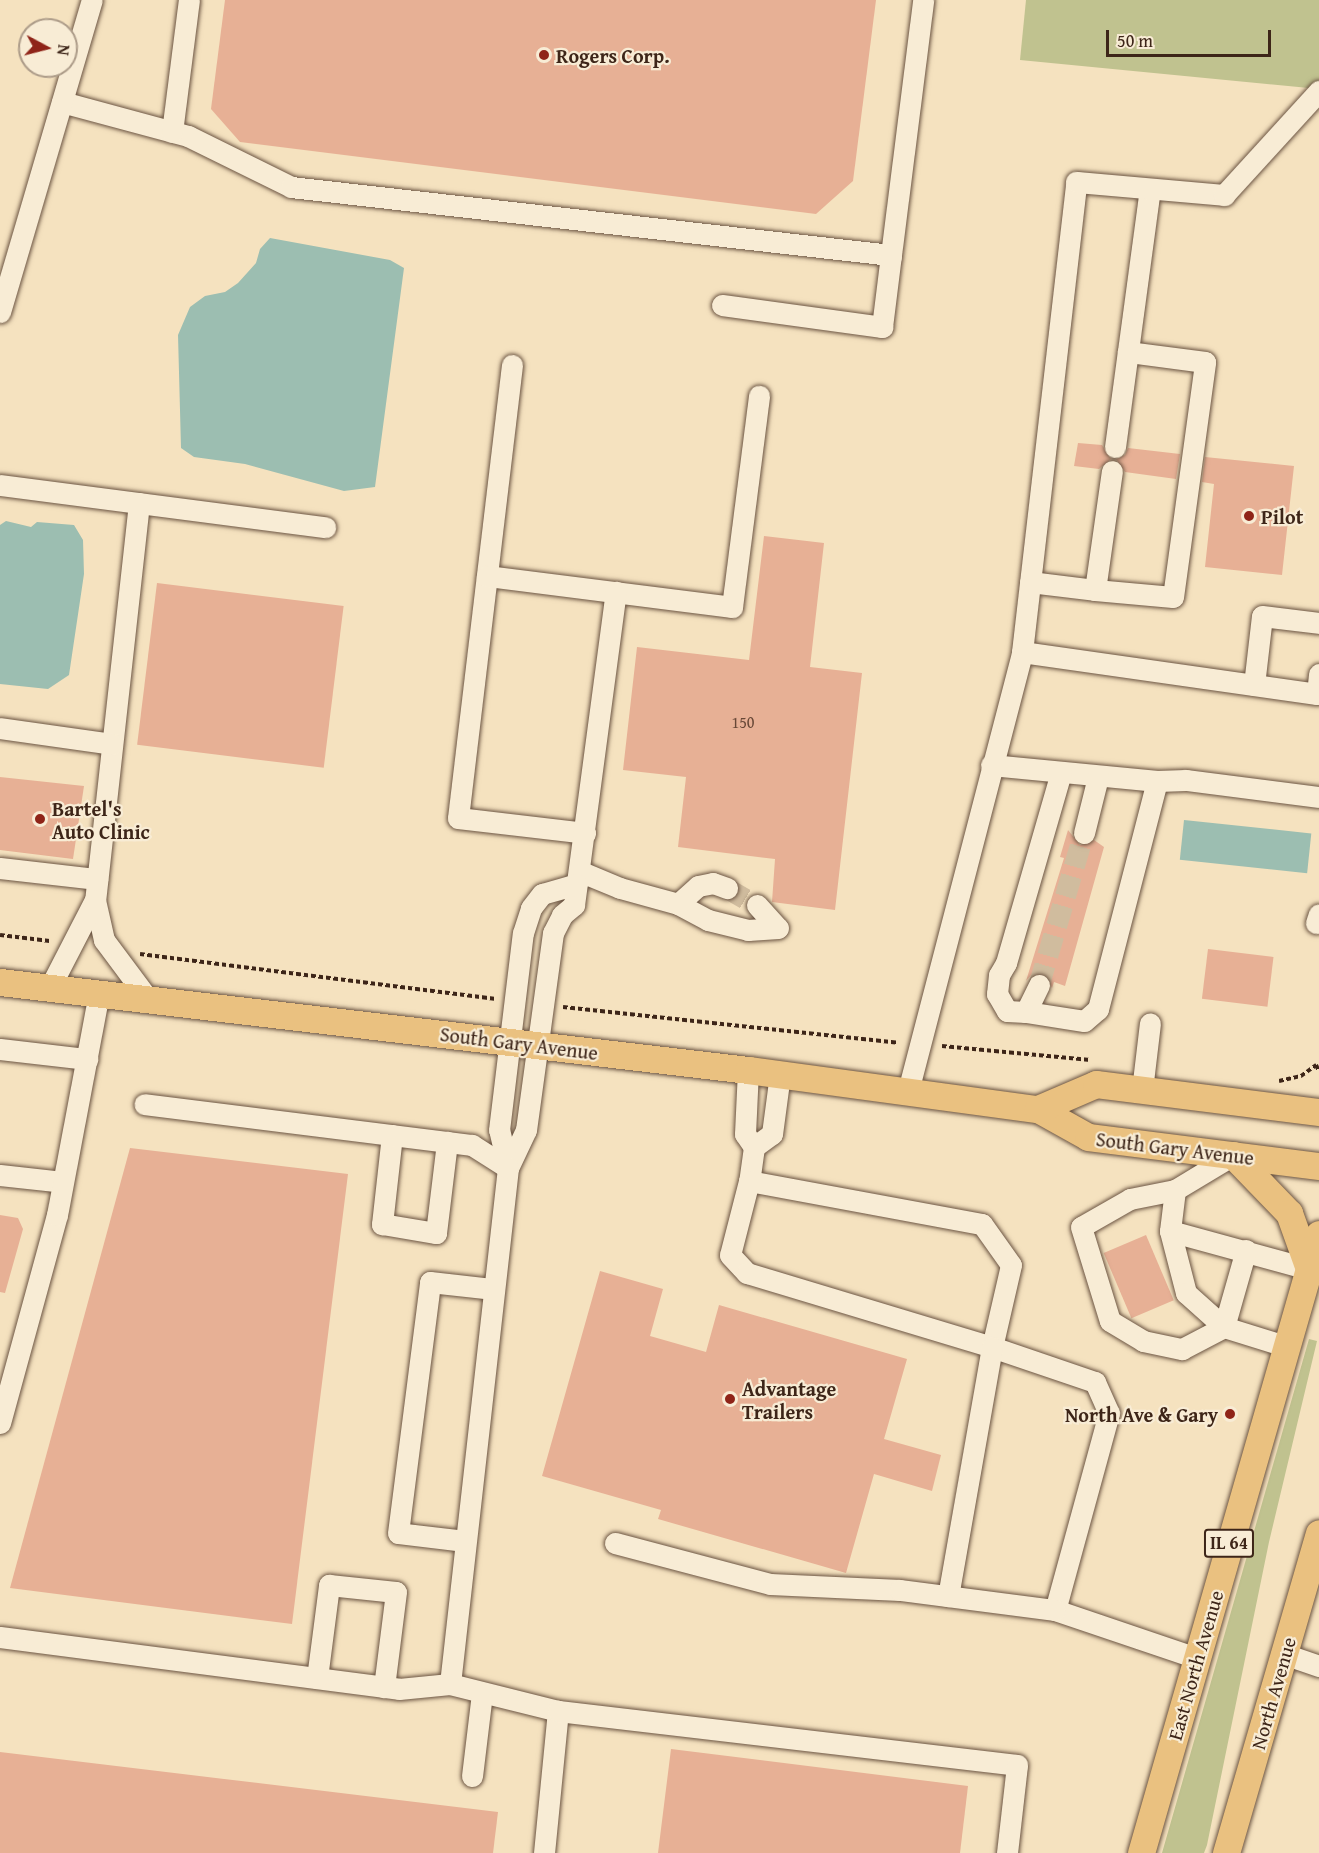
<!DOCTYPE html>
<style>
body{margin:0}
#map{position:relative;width:1319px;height:1853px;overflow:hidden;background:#f5e2bf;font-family:"Gentium Book Plus",serif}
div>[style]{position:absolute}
.green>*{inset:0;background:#c0c28f}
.water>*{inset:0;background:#9cbeb1;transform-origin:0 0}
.building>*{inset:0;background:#e7b095;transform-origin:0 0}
.minor-tunnel>*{height:21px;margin-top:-10.5px;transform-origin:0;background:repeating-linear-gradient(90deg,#d0bc9e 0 21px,transparent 0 31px)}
.path>*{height:4px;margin-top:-2px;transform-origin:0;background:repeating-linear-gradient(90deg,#3d2518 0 4.5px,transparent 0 7.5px)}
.roads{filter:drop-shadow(0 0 2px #6b5442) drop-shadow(0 0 2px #6b5442)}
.minor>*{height:21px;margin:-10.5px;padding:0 10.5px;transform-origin:10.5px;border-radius:10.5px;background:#f8ecd5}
.major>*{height:27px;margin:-13.5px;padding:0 13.5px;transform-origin:13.5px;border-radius:13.5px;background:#eac180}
.dots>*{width:16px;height:16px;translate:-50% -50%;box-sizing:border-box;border:3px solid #f8ecd5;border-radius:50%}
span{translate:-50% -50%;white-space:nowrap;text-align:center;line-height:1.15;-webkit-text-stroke:4.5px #f8ecd5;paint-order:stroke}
.number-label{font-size:16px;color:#684837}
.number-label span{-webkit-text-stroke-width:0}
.shield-label span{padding:2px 4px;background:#f8ecd5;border:2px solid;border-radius:4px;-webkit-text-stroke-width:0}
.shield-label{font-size:18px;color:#3d2518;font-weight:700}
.poi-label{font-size:20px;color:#3d2518;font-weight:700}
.left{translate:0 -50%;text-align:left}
.right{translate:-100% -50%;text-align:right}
.street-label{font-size:20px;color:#3d2518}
.north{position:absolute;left:18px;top:18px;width:60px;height:60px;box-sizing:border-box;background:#f8ecd5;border:2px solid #ad9c89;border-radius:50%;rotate:97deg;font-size:16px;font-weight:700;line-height:24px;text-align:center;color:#3d2518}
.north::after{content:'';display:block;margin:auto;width:21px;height:27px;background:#8f2418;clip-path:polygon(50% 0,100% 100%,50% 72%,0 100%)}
.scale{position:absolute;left:1106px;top:30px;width:165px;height:27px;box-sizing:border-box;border:3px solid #3d2518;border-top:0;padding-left:8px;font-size:18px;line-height:21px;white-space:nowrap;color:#3d2518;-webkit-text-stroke:4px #f8ecd5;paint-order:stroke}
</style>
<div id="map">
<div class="green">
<i style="clip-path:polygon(1026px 0,1319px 0,1319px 89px,1020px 60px)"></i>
<i style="clip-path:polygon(1309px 1339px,1317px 1341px,1269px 1542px,1207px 1845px,1204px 1853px,1162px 1853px)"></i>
</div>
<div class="water">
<i style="clip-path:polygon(270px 238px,390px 260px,404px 268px,375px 487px,344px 491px,245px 464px,194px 457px,181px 448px,178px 335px,190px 307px,205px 296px,225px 292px,238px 283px,256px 263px,260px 249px)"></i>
<i style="clip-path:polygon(6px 521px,31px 527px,37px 522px,74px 525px,83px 540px,84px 574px,69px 675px,48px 689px,0 684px,0 525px)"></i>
<i style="left:1184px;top:820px;width:128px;height:40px;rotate:6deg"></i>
</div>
<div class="building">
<i style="clip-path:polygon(225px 0,876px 0,853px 181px,816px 214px,240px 142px,211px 109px)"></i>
<i style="clip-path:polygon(1078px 443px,1102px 445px,1111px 459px,1099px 469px,1074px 466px)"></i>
<i style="clip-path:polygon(1128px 448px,1180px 454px,1176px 479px,1125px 472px,1116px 459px,1125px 455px)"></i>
<i style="clip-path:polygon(1205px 457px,1294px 466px,1282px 575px,1205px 567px,1214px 484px,1202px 482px)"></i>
<i style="clip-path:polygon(764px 536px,824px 543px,810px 667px,862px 673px,835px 910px,772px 902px,775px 859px,678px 847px,686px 777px,623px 770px,637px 647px,749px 660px)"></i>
<i style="left:157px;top:583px;width:188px;height:163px;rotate:7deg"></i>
<i style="clip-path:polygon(0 777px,84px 786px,73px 859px,0 850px)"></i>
<i style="clip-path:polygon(1068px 830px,1080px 845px,1094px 840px,1104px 847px,1065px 986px,1054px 982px,1052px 988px,1044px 973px,1032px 974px,1026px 981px,1064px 858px,1060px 857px)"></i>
<i style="left:1208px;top:949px;width:66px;height:50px;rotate:7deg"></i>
<i style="clip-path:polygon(130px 1148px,348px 1174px,292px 1624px,10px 1588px)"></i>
<i style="clip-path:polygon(0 1215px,18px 1218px,23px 1229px,5px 1293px,0 1292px)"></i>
<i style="left:1146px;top:1235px;width:71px;height:46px;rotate:67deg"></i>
<i style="clip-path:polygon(600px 1271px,663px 1289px,650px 1336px,706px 1352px,719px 1305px,907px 1359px,884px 1439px,941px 1455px,932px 1491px,874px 1474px,846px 1573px,658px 1519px,661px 1510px,542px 1476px)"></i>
<i style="clip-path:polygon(671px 1749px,968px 1786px,960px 1853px,658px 1853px)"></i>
<i style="clip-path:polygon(0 1752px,498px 1812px,493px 1853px,0 1853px)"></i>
</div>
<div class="minor-tunnel">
<i style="left:727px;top:888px;width:34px;rotate:30deg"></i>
<i style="left:1039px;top:985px;width:159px;rotate:-73.5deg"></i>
</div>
<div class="path">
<i style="left:0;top:935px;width:50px;rotate:6.8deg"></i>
<i style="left:140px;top:954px;width:359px;rotate:7.2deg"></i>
<i style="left:563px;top:1007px;width:337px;rotate:6.1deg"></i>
<i style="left:942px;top:1046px;width:149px;rotate:5.4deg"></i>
<i style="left:1279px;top:1081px;width:23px;rotate:-13deg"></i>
<i style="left:1301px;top:1076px;width:19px;rotate:-36deg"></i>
<i style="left:1316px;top:1065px;width:7px;rotate:63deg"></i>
</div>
<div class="roads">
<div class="minor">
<i style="left:62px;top:102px;width:131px;rotate:15.1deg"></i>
<i style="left:188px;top:136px;width:115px;rotate:26.3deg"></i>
<i style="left:291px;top:187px;width:604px;rotate:6.47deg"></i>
<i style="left:891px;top:255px;width:257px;rotate:-82.8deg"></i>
<i style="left:172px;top:132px;width:133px;rotate:-82.7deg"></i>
<i style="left:722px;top:305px;width:162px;rotate:7.8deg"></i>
<i style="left:882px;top:327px;width:73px;rotate:-82.9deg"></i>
<i style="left:0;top:312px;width:325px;rotate:-73.6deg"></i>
<i style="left:512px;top:365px;width:456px;rotate:96.8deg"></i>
<i style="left:458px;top:818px;width:128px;rotate:6.7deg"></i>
<i style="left:1115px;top:447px;width:260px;rotate:-82.3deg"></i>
<i style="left:0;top:485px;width:328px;rotate:7.4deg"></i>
<i style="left:139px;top:503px;width:399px;rotate:96.3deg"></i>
<i style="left:95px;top:900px;width:41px;rotate:77.3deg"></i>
<i style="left:104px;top:940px;width:74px;rotate:53.3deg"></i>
<i style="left:487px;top:576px;width:247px;rotate:7.2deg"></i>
<i style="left:732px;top:607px;width:213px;rotate:-82.7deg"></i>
<i style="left:1030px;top:582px;width:65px;rotate:7deg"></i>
<i style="left:1095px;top:590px;width:120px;rotate:-81.9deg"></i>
<i style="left:1095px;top:590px;width:78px;rotate:5.1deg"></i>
<i style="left:1173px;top:597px;width:237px;rotate:-82.2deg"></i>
<i style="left:1205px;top:362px;width:78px;rotate:-172.6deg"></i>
<i style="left:1022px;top:652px;width:473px;rotate:-83.4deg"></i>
<i style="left:1076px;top:182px;width:149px;rotate:5deg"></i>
<i style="left:1224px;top:195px;width:141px;rotate:-47.6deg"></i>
<i style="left:1254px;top:685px;width:69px;rotate:-83.4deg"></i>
<i style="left:1262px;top:616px;width:57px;rotate:7deg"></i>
<i style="left:0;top:728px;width:113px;rotate:8.1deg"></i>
<i style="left:991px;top:765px;width:167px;rotate:5.5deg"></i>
<i style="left:1157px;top:781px;width:236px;rotate:104.5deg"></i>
<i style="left:1098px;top:1009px;width:18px;rotate:139deg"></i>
<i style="left:1084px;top:1021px;width:59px;rotate:-171.2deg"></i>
<i style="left:1157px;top:781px;width:29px;rotate:-2deg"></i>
<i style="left:1186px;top:780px;width:134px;rotate:7.3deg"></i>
<i style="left:1084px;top:833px;width:58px;rotate:-76deg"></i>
<i style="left:0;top:868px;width:98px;rotate:6.5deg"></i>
<i style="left:579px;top:871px;width:44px;rotate:22.5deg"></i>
<i style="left:620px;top:888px;width:60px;rotate:15.4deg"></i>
<i style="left:678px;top:904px;width:34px;rotate:28deg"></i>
<i style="left:708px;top:920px;width:41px;rotate:14deg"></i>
<i style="left:748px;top:930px;width:30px;rotate:-4deg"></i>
<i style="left:678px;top:904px;width:27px;rotate:-42deg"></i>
<i style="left:698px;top:886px;width:15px;rotate:-11deg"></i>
<i style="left:713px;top:883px;width:15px;rotate:20deg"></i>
<i style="left:757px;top:905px;width:31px;rotate:48deg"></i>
<i style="left:1316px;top:923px;width:9px;rotate:-72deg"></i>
<i style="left:1039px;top:985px;width:30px;rotate:116deg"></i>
<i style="left:1026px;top:1012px;width:19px;rotate:-177deg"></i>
<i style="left:1007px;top:1011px;width:20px;rotate:-120deg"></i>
<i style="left:997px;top:994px;width:19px;rotate:-84deg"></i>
<i style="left:999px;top:975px;width:14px;rotate:-60deg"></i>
<i style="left:1006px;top:963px;width:198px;rotate:-73.9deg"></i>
<i style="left:50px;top:987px;width:98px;rotate:-62.7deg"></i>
<i style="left:0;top:1049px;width:88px;rotate:6.6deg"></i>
<i style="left:748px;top:1070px;width:64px;rotate:92.7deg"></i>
<i style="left:745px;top:1134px;width:16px;rotate:55deg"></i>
<i style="left:754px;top:1147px;width:34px;rotate:98deg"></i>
<i style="left:749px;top:1181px;width:237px;rotate:10.5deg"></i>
<i style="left:982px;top:1224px;width:50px;rotate:54.7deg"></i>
<i style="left:1011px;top:1265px;width:84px;rotate:103deg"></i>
<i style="left:992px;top:1347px;width:109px;rotate:18.8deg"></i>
<i style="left:1095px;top:1382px;width:34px;rotate:66deg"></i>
<i style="left:1109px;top:1413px;width:204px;rotate:105.3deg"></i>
<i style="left:1055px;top:1610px;width:150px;rotate:18.7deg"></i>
<i style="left:1142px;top:1090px;width:67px;rotate:-83.2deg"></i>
<i style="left:908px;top:1091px;width:454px;rotate:-75.4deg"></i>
<i style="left:1022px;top:652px;width:298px;rotate:8.1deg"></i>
<i style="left:1317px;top:694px;width:20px;rotate:-84deg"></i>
<i style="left:392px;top:1135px;width:90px;rotate:96.4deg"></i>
<i style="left:382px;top:1224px;width:55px;rotate:9.5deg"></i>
<i style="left:436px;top:1233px;width:92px;rotate:-83.1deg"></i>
<i style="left:754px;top:1147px;width:22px;rotate:-36deg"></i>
<i style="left:772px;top:1134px;width:61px;rotate:-82.4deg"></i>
<i style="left:1233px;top:1155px;width:68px;rotate:148.9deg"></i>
<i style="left:1175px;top:1190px;width:41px;rotate:97deg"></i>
<i style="left:1170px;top:1231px;width:144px;rotate:15.3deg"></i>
<i style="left:508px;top:1168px;width:42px;rotate:-64.7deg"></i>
<i style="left:526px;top:1130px;width:199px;rotate:-82.2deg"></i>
<i style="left:553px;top:933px;width:20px;rotate:-63deg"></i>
<i style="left:562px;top:915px;width:16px;rotate:-40deg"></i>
<i style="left:574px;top:905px;width:316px;rotate:-82.4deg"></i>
<i style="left:508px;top:1168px;width:39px;rotate:-103deg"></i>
<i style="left:499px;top:1130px;width:198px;rotate:-83.1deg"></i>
<i style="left:523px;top:933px;width:26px;rotate:-72deg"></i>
<i style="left:531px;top:908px;width:18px;rotate:-52deg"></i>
<i style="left:542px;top:894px;width:36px;rotate:-16deg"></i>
<i style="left:0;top:1175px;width:63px;rotate:6.3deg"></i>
<i style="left:749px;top:1181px;width:76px;rotate:104.4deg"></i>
<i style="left:730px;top:1255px;width:25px;rotate:47deg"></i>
<i style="left:747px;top:1273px;width:256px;rotate:16.8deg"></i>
<i style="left:992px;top:1347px;width:253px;rotate:100deg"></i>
<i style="left:1175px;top:1190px;width:46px;rotate:168.7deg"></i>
<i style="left:1130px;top:1199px;width:56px;rotate:150.3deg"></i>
<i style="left:1081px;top:1227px;width:98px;rotate:72.9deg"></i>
<i style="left:1110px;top:1321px;width:39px;rotate:31deg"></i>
<i style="left:1143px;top:1341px;width:40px;rotate:12deg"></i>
<i style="left:1182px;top:1349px;width:47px;rotate:-27.6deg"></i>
<i style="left:1224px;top:1327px;width:80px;rotate:-74.1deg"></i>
<i style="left:1170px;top:1231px;width:64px;rotate:75.5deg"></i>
<i style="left:1186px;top:1293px;width:51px;rotate:41.8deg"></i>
<i style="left:1224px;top:1327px;width:64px;rotate:17.3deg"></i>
<i style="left:0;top:1423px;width:216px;rotate:-74.7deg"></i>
<i style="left:57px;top:1215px;width:226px;rotate:-79.3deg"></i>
<i style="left:465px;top:1541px;width:67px;rotate:-173.2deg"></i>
<i style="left:398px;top:1533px;width:253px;rotate:-82.7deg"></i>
<i style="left:430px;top:1282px;width:62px;rotate:6.4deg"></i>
<i style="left:615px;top:1543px;width:160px;rotate:14.8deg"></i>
<i style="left:770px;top:1584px;width:130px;rotate:2.6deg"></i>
<i style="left:900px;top:1590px;width:156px;rotate:7.4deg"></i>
<i style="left:0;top:1637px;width:402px;rotate:7.4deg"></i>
<i style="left:399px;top:1689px;width:51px;rotate:-5.6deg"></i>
<i style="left:450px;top:1684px;width:519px;rotate:-83.59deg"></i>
<i style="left:508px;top:1168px;width:43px;rotate:-147.4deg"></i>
<i style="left:472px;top:1145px;width:330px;rotate:-172.9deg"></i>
<i style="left:1284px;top:1654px;width:37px;rotate:19deg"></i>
<i style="left:317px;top:1678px;width:94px;rotate:-82.6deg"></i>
<i style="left:329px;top:1585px;width:67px;rotate:6deg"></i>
<i style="left:396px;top:1592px;width:96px;rotate:97.2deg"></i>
<i style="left:450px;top:1684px;width:111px;rotate:14deg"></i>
<i style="left:472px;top:1776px;width:84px;rotate:-83.1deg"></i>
<i style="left:544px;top:1853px;width:143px;rotate:-84.4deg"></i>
<i style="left:558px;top:1711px;width:462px;rotate:6.7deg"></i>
<i style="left:1017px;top:1765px;width:89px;rotate:96.5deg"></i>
</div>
<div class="major">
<i style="left:0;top:982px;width:753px;rotate:6.71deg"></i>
<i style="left:748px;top:1070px;width:293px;rotate:7.7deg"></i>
<i style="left:1038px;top:1109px;width:57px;rotate:29.2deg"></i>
<i style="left:1088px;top:1137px;width:233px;rotate:7.2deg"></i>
<i style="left:1038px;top:1109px;width:63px;rotate:-23.3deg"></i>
<i style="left:1096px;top:1084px;width:225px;rotate:7.2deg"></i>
<i style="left:1233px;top:1155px;width:81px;rotate:46deg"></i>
<i style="left:1289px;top:1213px;width:59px;rotate:70.3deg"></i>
<i style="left:1141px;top:1853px;width:644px;rotate:-73.96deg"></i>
<i style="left:1226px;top:1853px;width:333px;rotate:-73.8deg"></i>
</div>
</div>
<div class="dots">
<i style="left:544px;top:55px;background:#8f2418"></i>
<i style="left:1249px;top:516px;background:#8f2418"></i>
<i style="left:40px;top:819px;background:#8f2418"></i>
<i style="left:730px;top:1399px;background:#8f2418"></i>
<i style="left:1230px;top:1414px;background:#8f2418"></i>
</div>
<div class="number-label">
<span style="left:743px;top:722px">150</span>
</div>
<div class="shield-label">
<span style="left:1229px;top:1543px">IL 64</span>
</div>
<div class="poi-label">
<span class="left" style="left:556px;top:55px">Rogers Corp.</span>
<span class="left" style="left:1261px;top:516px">Pilot</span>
<span class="left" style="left:52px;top:820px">Bartel's<br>Auto Clinic</span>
<span class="left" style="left:742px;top:1400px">Advantage<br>Trailers</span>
<span class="right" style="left:1218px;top:1414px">North Ave &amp; Gary</span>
</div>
<div class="street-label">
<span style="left:519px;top:1043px;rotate:7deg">South Gary Avenue</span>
<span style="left:1175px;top:1148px;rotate:7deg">South Gary Avenue</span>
<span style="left:1195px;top:1665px;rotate:-74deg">East North Avenue</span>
<span style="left:1273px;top:1693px;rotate:-74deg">North Avenue</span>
</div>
<div class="north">N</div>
<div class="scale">50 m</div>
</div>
